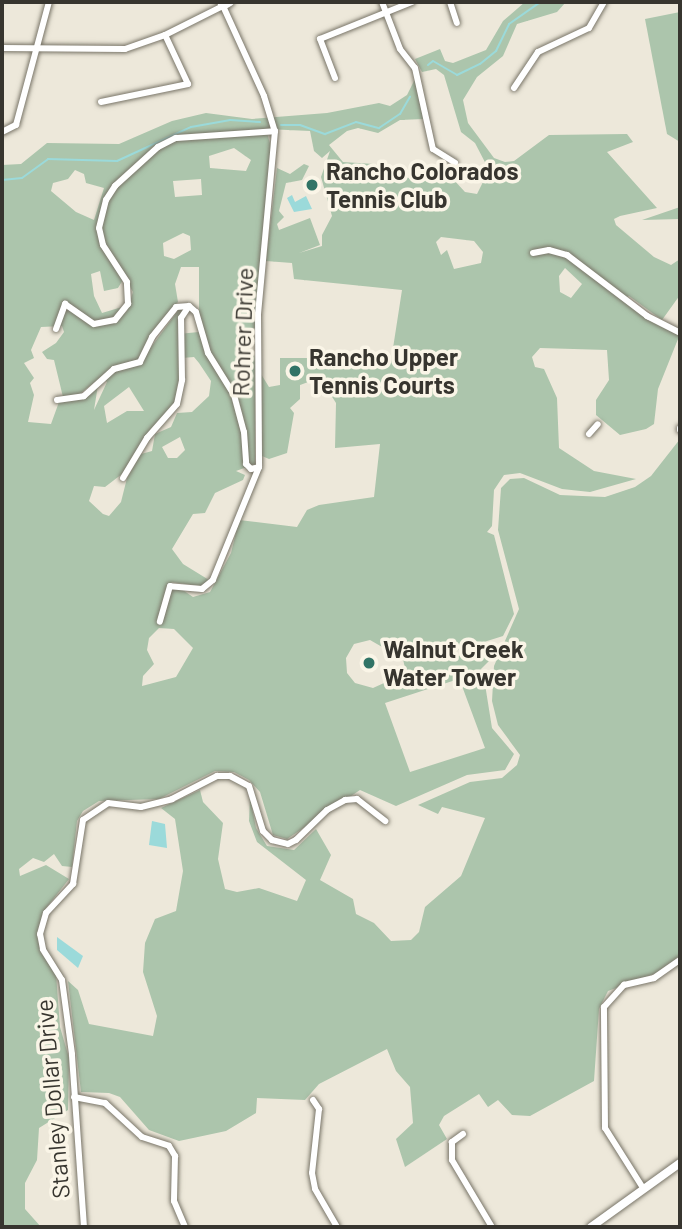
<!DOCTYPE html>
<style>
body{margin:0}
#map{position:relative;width:682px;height:1229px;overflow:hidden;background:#ede8da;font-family:Barlow,sans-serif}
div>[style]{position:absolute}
.green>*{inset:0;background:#acc5ac}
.water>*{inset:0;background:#9bdada}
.stream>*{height:2px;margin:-1px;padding:0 1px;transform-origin:1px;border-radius:1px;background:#9bdada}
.roads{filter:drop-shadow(0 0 2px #797568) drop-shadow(0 0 2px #797568)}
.street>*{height:6px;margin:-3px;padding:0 3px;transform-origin:3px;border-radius:3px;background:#fff}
.secondary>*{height:8px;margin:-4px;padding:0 4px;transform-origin:4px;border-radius:4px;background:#fff}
.dots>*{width:19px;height:19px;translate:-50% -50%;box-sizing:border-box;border:4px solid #faf5e7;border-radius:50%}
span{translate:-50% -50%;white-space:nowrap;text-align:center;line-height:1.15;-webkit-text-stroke:7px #faf5e7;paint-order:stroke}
.poi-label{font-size:24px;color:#37352f;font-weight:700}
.left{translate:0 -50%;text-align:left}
.street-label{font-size:24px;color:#37352f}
.frame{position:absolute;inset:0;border:4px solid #37352f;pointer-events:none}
</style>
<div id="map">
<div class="green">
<i style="clip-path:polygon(evenodd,525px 2px,566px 2px,557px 12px,517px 24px,503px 56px,477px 77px,463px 100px,468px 123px,494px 158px,505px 162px,514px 161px,549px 135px,627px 134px,633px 142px,607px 152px,657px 208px,620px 216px,614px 219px,616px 225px,654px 257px,671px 265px,680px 259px,680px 295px,662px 320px,629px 296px,622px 300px,680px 334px,658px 389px,654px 424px,646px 429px,620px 435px,596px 415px,596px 400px,609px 380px,607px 350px,540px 348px,532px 357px,535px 367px,544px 369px,557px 398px,559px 448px,594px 471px,636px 479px,590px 492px,562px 489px,520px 473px,504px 475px,494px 490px,492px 526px,487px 532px,494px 535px,514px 614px,503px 636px,449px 653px,445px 659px,500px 646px,497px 653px,477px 673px,385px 703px,410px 772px,485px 748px,462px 686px,484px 678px,492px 728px,514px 754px,505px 770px,467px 775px,396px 806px,360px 790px,287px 839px,273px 835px,260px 792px,249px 780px,234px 772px,215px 771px,159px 799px,99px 801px,83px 811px,77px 821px,72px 867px,62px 866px,54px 854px,44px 862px,33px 858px,19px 869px,20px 876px,46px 865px,69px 879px,43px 912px,37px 935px,41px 953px,56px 974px,60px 1027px,69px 1058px,68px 1110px,39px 1128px,37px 1160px,25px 1183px,25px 1209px,41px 1227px,2px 1227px,2px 165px,21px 164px,47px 143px,119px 144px,172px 121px,206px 113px,252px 119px,327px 113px,379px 103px,390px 106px,407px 95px,415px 79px,423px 119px,400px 120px,378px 133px,358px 128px,347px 131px,329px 145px,343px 162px,389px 165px,413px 181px,453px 179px,465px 192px,477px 194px,489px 170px,475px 143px,461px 132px,444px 75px,436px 69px,422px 72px,415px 59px,440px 49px,445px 61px,453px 63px,486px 50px,503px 21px,525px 2px,266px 129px,310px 131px,314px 151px,322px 158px,330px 151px,321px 177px,332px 216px,322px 235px,322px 246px,299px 253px,320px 245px,310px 218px,279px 230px,277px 224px,284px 217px,279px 211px,286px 183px,302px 180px,309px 166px,304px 164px,290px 174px,277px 168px,266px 261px,292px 263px,294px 279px,402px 290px,391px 361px,309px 348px,309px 358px,280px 358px,280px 385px,269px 387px,261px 374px,262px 456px,269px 459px,287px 453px,294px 413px,290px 408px,300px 399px,300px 385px,311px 381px,329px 392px,336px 403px,335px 448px,380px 444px,374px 497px,319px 505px,307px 510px,297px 527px,239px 520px,231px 553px,210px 592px,193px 597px,171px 582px,201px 586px,209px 580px,183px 564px,172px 549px,193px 514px,205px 513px,215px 493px,243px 480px,245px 475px,236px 471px,255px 464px,255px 358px,246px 344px,247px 333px,256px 327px,271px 147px,266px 129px,525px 2px,234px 148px,251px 160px,246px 171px,210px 168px,209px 156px,234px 148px,525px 2px,75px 170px,84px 174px,86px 183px,104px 188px,94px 220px,76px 212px,51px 191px,53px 183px,68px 179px,75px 170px,525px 2px,201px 179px,202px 195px,175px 197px,173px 181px,201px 179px,525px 2px,183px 233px,190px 236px,191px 250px,174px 259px,164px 256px,163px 243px,183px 233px,525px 2px,100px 237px,133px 292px,127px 311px,116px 321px,122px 307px,102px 313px,94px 296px,91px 274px,100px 271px,104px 291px,118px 288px,124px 278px,100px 237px,525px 2px,441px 237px,474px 241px,483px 252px,481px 263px,454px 269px,447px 250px,441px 255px,436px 242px,441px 237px,525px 2px,181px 267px,199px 267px,199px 332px,178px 334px,184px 306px,180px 308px,143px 358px,163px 318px,178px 302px,175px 284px,181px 267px,525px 2px,565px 268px,582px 284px,571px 298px,560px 292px,559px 276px,565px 268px,525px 2px,62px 326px,64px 332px,56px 343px,42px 352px,47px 359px,54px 360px,63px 397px,77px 396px,101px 377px,107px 382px,94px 410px,98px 385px,86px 397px,59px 402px,51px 424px,28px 422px,34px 395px,30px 383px,34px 378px,24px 363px,34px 358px,31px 350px,41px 327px,62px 326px,525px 2px,182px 358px,194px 357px,199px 363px,211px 381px,209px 396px,192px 412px,177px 413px,171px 427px,155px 434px,152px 451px,141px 454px,127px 478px,121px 502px,109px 516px,103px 514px,89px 501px,94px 486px,105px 487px,122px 474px,175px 402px,182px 358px,525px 2px,129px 387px,144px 411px,127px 411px,107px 423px,104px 406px,129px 387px,525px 2px,180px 437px,185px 450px,177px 458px,168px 458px,162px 447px,180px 437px,525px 2px,159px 628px,174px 629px,193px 648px,176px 677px,142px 686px,143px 676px,154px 664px,147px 650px,149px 638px,159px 628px,525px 2px,370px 640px,403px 659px,406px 673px,373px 688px,355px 683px,347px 673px,346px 658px,354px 644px,370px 640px)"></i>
<i style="clip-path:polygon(680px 12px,680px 142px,667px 134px,645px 19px)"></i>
<i style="clip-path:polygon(680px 207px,680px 219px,642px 220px)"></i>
<i style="clip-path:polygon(680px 439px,680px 956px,656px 973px,608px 991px,599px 1009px,594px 1081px,530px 1116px,512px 1115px,498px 1100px,488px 1107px,479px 1094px,444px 1116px,439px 1125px,447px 1139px,405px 1167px,396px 1139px,413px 1123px,410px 1087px,396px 1071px,387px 1049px,319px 1084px,305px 1100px,257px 1098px,256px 1113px,226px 1131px,179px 1141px,149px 1130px,120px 1097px,109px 1093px,81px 1092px,68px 981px,78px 990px,89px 1024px,153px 1036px,157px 1016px,143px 972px,145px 943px,155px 919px,176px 911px,183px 871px,175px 819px,161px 808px,200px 790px,203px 802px,223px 823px,218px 859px,225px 889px,237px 892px,259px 888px,297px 901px,306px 880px,257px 842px,249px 821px,250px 797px,256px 828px,267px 846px,294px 850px,316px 829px,331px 855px,320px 880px,353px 899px,356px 914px,374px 923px,391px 941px,411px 940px,419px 932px,425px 907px,461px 876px,485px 818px,442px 807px,438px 814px,418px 805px,470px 782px,502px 778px,517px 765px,520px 755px,498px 725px,492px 701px,494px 666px,519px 609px,498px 530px,501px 488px,510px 479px,524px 478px,560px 495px,605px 497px,635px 487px,651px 476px)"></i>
</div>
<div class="water">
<i style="clip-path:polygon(292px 195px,295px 202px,306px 196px,312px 209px,294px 212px,287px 198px)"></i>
<i style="clip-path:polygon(152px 821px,165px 824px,167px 848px,149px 845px)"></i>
<i style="clip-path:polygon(57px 937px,83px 956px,78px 968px,57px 950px)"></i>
</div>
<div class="stream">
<i style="left:428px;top:65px;width:6px;rotate:-39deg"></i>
<i style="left:433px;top:61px;width:28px;rotate:30deg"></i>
<i style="left:457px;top:75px;width:25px;rotate:-26deg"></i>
<i style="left:480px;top:64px;width:21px;rotate:-39deg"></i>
<i style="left:496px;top:51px;width:30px;rotate:-64deg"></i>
<i style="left:509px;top:24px;width:39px;rotate:-35deg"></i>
<i style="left:281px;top:125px;width:19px"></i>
<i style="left:300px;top:125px;width:27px;rotate:20deg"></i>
<i style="left:325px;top:134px;width:33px;rotate:-21deg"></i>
<i style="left:356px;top:122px;width:24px;rotate:15deg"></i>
<i style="left:379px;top:128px;width:25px;rotate:-34deg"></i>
<i style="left:400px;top:114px;width:20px;rotate:-60deg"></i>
<i style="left:2px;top:180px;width:20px;rotate:-6deg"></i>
<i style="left:22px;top:178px;width:32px;rotate:-36deg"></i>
<i style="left:48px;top:159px;width:69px;rotate:1.7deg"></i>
<i style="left:117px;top:161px;width:81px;rotate:-24.7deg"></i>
<i style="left:191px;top:127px;width:40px;rotate:-10deg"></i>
<i style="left:230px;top:120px;width:30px;rotate:4deg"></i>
</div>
<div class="roads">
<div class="street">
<i style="left:382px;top:2px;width:50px;rotate:69deg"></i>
<i style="left:400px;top:49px;width:24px;rotate:52deg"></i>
<i style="left:415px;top:68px;width:83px;rotate:77.5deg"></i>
<i style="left:433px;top:149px;width:26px;rotate:32deg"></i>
<i style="left:450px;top:2px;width:22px;rotate:72deg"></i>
<i style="left:2px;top:48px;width:123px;rotate:0.5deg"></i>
<i style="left:125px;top:49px;width:42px;rotate:-19.3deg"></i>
<i style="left:165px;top:35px;width:65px;rotate:-26.6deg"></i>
<i style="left:223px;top:6px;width:99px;rotate:65.5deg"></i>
<i style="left:264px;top:96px;width:37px;rotate:73deg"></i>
<i style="left:275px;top:131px;width:184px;rotate:95.3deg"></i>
<i style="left:258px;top:314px;width:153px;rotate:89.6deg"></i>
<i style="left:259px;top:467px;width:122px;rotate:112.2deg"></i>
<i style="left:213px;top:580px;width:14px;rotate:141deg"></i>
<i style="left:202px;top:589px;width:32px;rotate:-175deg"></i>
<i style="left:170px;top:586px;width:37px;rotate:106deg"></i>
<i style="left:335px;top:78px;width:42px;rotate:-111deg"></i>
<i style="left:320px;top:39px;width:99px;rotate:-21.9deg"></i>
<i style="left:514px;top:88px;width:43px;rotate:-56.3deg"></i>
<i style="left:538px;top:52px;width:56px;rotate:-25.2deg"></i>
<i style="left:589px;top:28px;width:30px;rotate:-60deg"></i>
<i style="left:101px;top:102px;width:89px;rotate:-11.7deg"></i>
<i style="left:188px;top:84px;width:54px;rotate:-115.1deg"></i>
<i style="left:2px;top:132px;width:16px;rotate:-27deg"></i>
<i style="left:16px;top:125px;width:127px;rotate:-75deg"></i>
<i style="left:533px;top:253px;width:16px;rotate:-11deg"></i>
<i style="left:549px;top:250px;width:19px;rotate:16deg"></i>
<i style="left:567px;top:255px;width:101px;rotate:37.3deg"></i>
<i style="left:647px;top:316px;width:37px;rotate:27deg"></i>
<i style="left:56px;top:329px;width:27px;rotate:-70deg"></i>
<i style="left:65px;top:304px;width:35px;rotate:35deg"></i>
<i style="left:94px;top:324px;width:21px;rotate:-11deg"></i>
<i style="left:115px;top:320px;width:21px;rotate:-51deg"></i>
<i style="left:128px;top:304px;width:22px;rotate:-93deg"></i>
<i style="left:127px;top:282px;width:44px;rotate:-123deg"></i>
<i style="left:103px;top:245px;width:17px;rotate:-103deg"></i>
<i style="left:99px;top:228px;width:29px;rotate:-76deg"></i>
<i style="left:106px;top:200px;width:17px;rotate:-57deg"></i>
<i style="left:115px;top:186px;width:58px;rotate:-42.2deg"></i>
<i style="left:158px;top:147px;width:20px;rotate:-27deg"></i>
<i style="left:176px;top:138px;width:99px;rotate:-4deg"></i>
<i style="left:57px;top:400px;width:27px;rotate:-8deg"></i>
<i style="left:84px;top:396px;width:40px;rotate:-42deg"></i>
<i style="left:114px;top:369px;width:27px;rotate:-15deg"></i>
<i style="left:140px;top:362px;width:28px;rotate:-64deg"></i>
<i style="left:152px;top:337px;width:38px;rotate:-51deg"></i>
<i style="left:176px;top:307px;width:13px;rotate:-4deg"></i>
<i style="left:680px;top:430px;width:2px;rotate:-90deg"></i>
<i style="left:589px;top:434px;width:13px;rotate:-48deg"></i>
<i style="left:123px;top:478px;width:47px;rotate:-59deg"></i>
<i style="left:147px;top:438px;width:45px;rotate:-48.6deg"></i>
<i style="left:177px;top:404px;width:25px;rotate:-78deg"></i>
<i style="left:182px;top:380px;width:62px;rotate:-90.9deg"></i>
<i style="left:181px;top:318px;width:14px;rotate:-56deg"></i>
<i style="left:189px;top:306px;width:9px;rotate:41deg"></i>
<i style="left:196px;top:312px;width:43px;rotate:73.7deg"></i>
<i style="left:208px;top:353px;width:49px;rotate:58.2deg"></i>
<i style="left:234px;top:395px;width:38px;rotate:75deg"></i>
<i style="left:244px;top:432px;width:32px;rotate:86deg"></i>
<i style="left:246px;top:464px;width:7px;rotate:45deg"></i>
<i style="left:251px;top:469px;width:8px;rotate:-14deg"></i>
<i style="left:74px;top:1097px;width:32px;rotate:11deg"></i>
<i style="left:105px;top:1103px;width:50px;rotate:42.6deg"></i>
<i style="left:142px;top:1137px;width:28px;rotate:18deg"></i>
<i style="left:169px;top:1146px;width:12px;rotate:59deg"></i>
<i style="left:175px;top:1156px;width:45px;rotate:91.3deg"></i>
<i style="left:174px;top:1201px;width:28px;rotate:67deg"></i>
<i style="left:313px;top:1100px;width:11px;rotate:56deg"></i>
<i style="left:319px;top:1109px;width:64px;rotate:96.2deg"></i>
<i style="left:312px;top:1173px;width:16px;rotate:79deg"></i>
<i style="left:315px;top:1189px;width:44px;rotate:59.9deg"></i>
<i style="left:463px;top:1134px;width:14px;rotate:144deg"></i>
<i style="left:452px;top:1142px;width:18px;rotate:90deg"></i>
<i style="left:452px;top:1160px;width:78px;rotate:59.2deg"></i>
<i style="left:643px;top:1188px;width:71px;rotate:-122.3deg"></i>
<i style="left:605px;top:1128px;width:121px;rotate:-90.5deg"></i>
<i style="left:604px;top:1007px;width:30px;rotate:-48deg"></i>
<i style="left:624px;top:985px;width:31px;rotate:-13deg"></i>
<i style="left:654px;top:978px;width:32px;rotate:-35deg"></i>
<i style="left:84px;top:1227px;width:173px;rotate:-94deg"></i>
<i style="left:72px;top:1054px;width:75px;rotate:-97.7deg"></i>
<i style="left:62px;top:980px;width:36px;rotate:-122deg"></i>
<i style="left:43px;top:949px;width:15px;rotate:-101deg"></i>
<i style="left:40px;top:934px;width:22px;rotate:-74deg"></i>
<i style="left:46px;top:913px;width:40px;rotate:-47deg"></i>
<i style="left:73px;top:884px;width:65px;rotate:-81.1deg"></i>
<i style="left:83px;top:820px;width:30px;rotate:-34deg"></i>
<i style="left:108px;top:803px;width:33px;rotate:7deg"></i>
<i style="left:141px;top:807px;width:32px;rotate:-14deg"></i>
<i style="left:172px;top:799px;width:51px;rotate:-27.1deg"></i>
<i style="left:217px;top:776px;width:13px"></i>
<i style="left:230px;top:776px;width:21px;rotate:28deg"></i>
<i style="left:249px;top:786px;width:47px;rotate:72.7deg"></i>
<i style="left:263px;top:831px;width:13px;rotate:45deg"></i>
<i style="left:272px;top:840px;width:16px;rotate:14deg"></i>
<i style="left:288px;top:844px;width:9px;rotate:-27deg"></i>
<i style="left:296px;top:840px;width:43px;rotate:-44.1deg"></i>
<i style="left:327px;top:810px;width:21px;rotate:-29deg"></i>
<i style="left:345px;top:800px;width:12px;rotate:-5deg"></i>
<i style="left:357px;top:799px;width:36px;rotate:38deg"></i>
</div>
<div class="secondary">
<i style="left:221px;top:2px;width:4px;rotate:63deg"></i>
<i style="left:223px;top:6px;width:8px;rotate:-30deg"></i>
<i style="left:591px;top:1227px;width:110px;rotate:-35.7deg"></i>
</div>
</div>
<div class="dots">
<i style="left:312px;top:185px;background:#317466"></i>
<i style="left:295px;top:371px;background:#317466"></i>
<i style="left:369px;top:663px;background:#317466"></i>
</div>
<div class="poi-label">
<span class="left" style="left:326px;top:185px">Rancho Colorados<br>Tennis Club</span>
<span class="left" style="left:309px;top:371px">Rancho Upper<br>Tennis Courts</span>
<span class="left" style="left:383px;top:663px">Walnut Creek<br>Water Tower</span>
</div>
<div class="street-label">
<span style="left:242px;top:332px;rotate:-88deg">Rohrer Drive</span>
<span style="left:52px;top:1099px;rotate:-95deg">Stanley Dollar Drive</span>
</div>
<div class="frame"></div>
</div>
